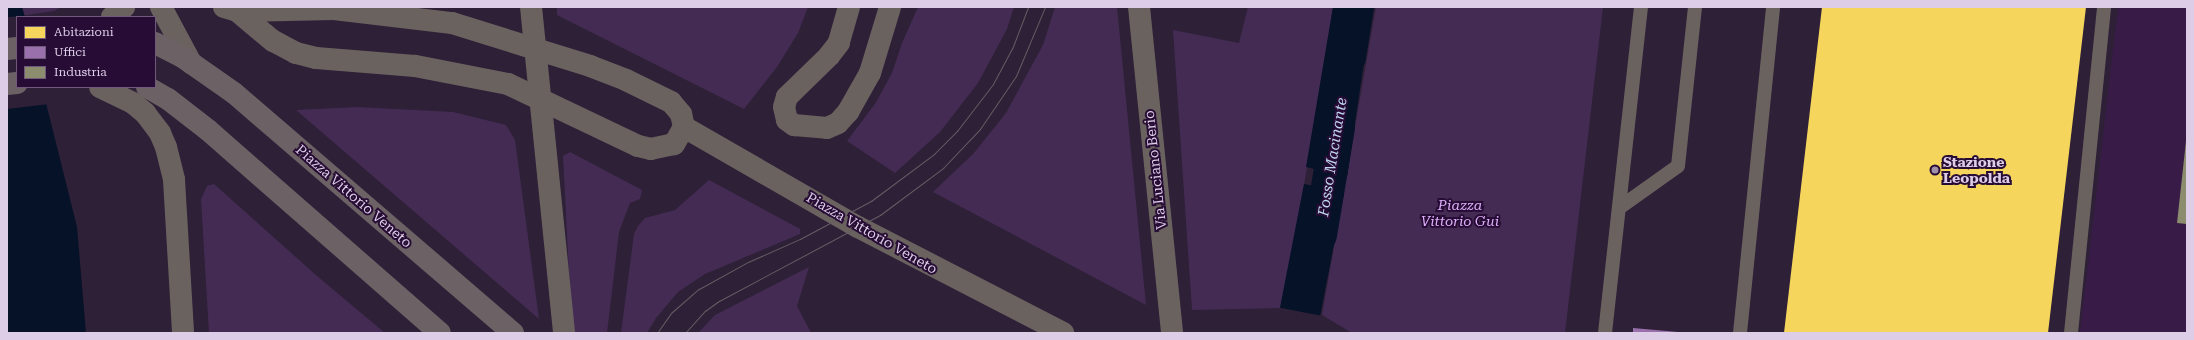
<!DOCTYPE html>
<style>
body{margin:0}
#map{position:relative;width:2194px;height:340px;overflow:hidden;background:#2e2037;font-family:"Roboto Serif",serif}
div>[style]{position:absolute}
.built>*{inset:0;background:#381b47}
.green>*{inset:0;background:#442b54}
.water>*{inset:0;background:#051228;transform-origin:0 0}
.pier>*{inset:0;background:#2e2037}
.homes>*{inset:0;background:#f6d55c}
.offices>*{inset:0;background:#9970ab}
.industry>*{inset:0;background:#8c8c6e}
.canal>*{height:34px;margin:-17px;padding:0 17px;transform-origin:17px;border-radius:17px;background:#051228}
.lane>*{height:14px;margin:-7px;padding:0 7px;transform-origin:7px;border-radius:7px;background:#6a625f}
.street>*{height:22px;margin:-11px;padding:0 11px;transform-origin:11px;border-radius:11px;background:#6a625f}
.primary>*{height:22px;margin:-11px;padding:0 11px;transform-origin:11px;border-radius:11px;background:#6c6164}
.tram>*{height:1px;margin:-0.5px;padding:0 0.5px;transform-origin:0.5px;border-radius:0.5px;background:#655d64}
.dots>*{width:11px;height:11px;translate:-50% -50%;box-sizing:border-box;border:2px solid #270d35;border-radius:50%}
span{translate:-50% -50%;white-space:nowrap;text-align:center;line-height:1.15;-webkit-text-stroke:4px #270d35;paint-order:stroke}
.poi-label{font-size:14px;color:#ddcde7;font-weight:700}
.left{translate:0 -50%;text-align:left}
.street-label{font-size:14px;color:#ddcde7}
.park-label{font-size:14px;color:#ddaffa;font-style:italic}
.water-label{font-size:15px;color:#c0d7f2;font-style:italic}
.frame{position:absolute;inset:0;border:8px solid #ddcde7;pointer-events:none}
.legend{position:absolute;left:16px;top:16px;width:140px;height:72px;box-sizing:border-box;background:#270d35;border:1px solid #705a7c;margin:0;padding:5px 7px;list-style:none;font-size:12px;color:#ddcde7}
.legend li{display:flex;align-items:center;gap:8px;height:20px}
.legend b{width:20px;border:1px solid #705a7c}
</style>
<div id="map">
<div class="built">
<i style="clip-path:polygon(2118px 7px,2187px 7px,2187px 333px,2080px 333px)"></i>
</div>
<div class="green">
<i style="clip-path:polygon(11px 7px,61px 7px,54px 11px,13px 17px)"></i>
<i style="clip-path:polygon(557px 7px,808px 7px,798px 33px,777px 67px,744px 109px,557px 15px)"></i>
<i style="clip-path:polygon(918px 7px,1014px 7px,1007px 29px,978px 83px,940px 132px,895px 173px,847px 141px,875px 104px,892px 73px,902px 43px)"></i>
<i style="clip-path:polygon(1055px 7px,1117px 7px,1146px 305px,933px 192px,974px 153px,1006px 113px,1043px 45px)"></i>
<i style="clip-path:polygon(1248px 7px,1333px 7px,1284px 308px,1192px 310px,1173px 30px,1239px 43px)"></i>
<i style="clip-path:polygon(1376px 7px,1603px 7px,1565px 333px,1352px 333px,1322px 315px)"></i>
<i style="clip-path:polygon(357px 107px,453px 112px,506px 125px,515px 140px,539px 319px,296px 110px)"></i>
<i style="clip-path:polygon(570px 152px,642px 190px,640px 199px,630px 203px,619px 232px,607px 333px,572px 333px,563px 156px)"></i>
<i style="clip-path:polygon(709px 180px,800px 229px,800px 234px,705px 274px,678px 292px,656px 318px,647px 333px,621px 333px,634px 234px,638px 226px,645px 218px,675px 210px)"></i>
<i style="clip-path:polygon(214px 184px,317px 276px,385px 333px,209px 333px,201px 199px,207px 186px)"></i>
<i style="clip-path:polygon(809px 267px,797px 306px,811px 333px,698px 333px,715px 315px)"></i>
</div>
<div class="water">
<i style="clip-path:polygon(7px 7px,22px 7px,25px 17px,17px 17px,17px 87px,42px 87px,77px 227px,86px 333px,7px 333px)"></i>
<i style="clip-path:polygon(1333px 7px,1343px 7px,1371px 15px,1347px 177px,1306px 167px)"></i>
<i style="left:1304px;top:184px;width:41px;height:126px;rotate:11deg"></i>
</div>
<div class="pier">
<i style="clip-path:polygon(27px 16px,17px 17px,17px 87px,44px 87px,49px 104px,7px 109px,7px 17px)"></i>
</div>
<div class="homes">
<i style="clip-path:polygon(1822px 7px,2086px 7px,2048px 333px,1784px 333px)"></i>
</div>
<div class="offices">
<i style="clip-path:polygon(1633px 328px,1678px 332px,1678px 333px,1633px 333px)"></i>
</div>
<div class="industry">
<i style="clip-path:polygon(2186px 141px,2187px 142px,2187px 224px,2177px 223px)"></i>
</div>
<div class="canal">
<i style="left:1349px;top:57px;width:51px;rotate:-80.9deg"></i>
<i style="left:1320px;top:235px;width:109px;rotate:-80.5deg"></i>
</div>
<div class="lane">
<i style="left:1619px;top:208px;width:72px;rotate:-35.4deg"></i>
<i style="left:1678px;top:166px;width:160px;rotate:-83.9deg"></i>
<i style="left:1605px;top:333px;width:328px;rotate:-83.7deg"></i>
<i style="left:1740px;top:333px;width:328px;rotate:-84.2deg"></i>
<i style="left:2071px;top:333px;width:328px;rotate:-84.2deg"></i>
</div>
<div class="street">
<i style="left:161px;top:7px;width:64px;rotate:61.8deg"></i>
<i style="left:224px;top:7px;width:14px;rotate:17deg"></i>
<i style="left:237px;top:11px;width:97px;rotate:-1.2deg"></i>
<i style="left:334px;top:9px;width:119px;rotate:6.8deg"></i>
<i style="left:452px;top:23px;width:145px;rotate:17.3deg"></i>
<i style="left:590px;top:66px;width:39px;rotate:21deg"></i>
<i style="left:626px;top:80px;width:50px;rotate:26.1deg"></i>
<i style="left:671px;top:102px;width:16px;rotate:50deg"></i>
<i style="left:681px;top:114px;width:13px;rotate:77deg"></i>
<i style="left:684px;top:127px;width:20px;rotate:120deg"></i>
<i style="left:674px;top:144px;width:24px;rotate:168deg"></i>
<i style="left:651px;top:149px;width:13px;rotate:-167deg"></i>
<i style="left:638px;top:146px;width:144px;rotate:-154.5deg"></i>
<i style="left:508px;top:84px;width:95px;rotate:-169deg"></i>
<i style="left:415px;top:66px;width:99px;rotate:-175.4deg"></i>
<i style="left:316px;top:58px;width:21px;rotate:-166deg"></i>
<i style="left:296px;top:53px;width:26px;rotate:-152deg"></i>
<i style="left:273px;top:41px;width:47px;rotate:-140.2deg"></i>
<i style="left:531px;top:7px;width:328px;rotate:84.2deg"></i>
<i style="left:849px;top:7px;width:37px;rotate:106deg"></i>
<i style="left:839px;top:43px;width:16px;rotate:128deg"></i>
<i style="left:829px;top:56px;width:59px;rotate:135.7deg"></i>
<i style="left:787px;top:97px;width:10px;rotate:107deg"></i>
<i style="left:784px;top:107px;width:13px;rotate:77deg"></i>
<i style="left:787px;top:120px;width:9px;rotate:36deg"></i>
<i style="left:794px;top:125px;width:33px;rotate:5deg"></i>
<i style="left:827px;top:128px;width:12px;rotate:-24deg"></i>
<i style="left:838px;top:123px;width:15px;rotate:-48deg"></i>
<i style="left:848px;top:112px;width:45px;rotate:-60.6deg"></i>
<i style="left:870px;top:73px;width:69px;rotate:-73.1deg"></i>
<i style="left:1139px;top:7px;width:328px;rotate:84.2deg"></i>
<i style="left:112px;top:17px;width:16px;rotate:-40deg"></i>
<i style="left:100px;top:87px;width:37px;rotate:26deg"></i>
<i style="left:133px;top:103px;width:16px;rotate:40deg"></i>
<i style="left:145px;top:113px;width:25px;rotate:53deg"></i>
<i style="left:160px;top:133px;width:15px;rotate:67deg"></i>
<i style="left:166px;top:147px;width:34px;rotate:76deg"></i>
<i style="left:174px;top:180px;width:153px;rotate:86.6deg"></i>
<i style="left:684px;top:127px;width:201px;rotate:29.9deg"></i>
<i style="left:858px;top:227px;width:231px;rotate:27.3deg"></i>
</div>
<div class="primary">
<i style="left:155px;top:43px;width:33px;rotate:27deg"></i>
<i style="left:184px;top:58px;width:61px;rotate:35deg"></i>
<i style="left:234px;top:93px;width:368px;rotate:40.7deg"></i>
<i style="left:7px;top:49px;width:10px;rotate:-6deg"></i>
<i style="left:7px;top:84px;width:10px;rotate:-6deg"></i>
<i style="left:147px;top:87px;width:24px;rotate:30deg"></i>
<i style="left:168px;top:99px;width:51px;rotate:37.8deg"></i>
<i style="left:208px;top:130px;width:308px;rotate:41.2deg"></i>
</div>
<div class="tram">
<i style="left:657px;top:333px;width:24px;rotate:-55deg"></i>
<i style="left:671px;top:313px;width:37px;rotate:-41deg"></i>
<i style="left:699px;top:289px;width:56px;rotate:-28.9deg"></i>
<i style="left:748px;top:262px;width:57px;rotate:-23.9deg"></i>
<i style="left:800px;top:239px;width:81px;rotate:-28.2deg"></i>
<i style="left:871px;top:201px;width:79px;rotate:-36.7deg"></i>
<i style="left:934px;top:154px;width:33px;rotate:-45deg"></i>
<i style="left:957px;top:131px;width:59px;rotate:-52.5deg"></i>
<i style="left:993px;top:84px;width:40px;rotate:-62deg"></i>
<i style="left:1012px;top:49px;width:45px;rotate:-69.1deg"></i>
<i style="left:685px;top:333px;width:30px;rotate:-48deg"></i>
<i style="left:705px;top:311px;width:17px;rotate:-36deg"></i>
<i style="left:719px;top:301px;width:183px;rotate:-28.1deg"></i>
<i style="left:880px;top:215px;width:79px;rotate:-36.7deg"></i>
<i style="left:943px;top:168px;width:54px;rotate:-46.5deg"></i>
<i style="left:980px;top:129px;width:64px;rotate:-55.8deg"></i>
<i style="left:1016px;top:76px;width:75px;rotate:-67.2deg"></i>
</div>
<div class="dots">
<i style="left:1935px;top:170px;background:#a090a9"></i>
</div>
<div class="poi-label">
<span class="left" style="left:1943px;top:170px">Stazione<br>Leopolda</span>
</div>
<div class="street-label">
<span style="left:1155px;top:170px;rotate:-96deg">Via Luciano Berio</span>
<span style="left:354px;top:196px;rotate:41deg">Piazza Vittorio Veneto</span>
<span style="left:872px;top:233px;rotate:30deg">Piazza Vittorio Veneto</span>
</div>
<div class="park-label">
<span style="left:1460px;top:213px">Piazza<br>Vittorio Gui</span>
</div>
<div class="water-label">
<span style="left:1333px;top:157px;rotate:-81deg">Fosso Macinante</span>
</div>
<div class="frame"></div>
<ul class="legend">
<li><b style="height:11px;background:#f6d55c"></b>Abitazioni</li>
<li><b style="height:11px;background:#9970ab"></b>Uffici</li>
<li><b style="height:11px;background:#8c8c6e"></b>Industria</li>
</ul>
</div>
